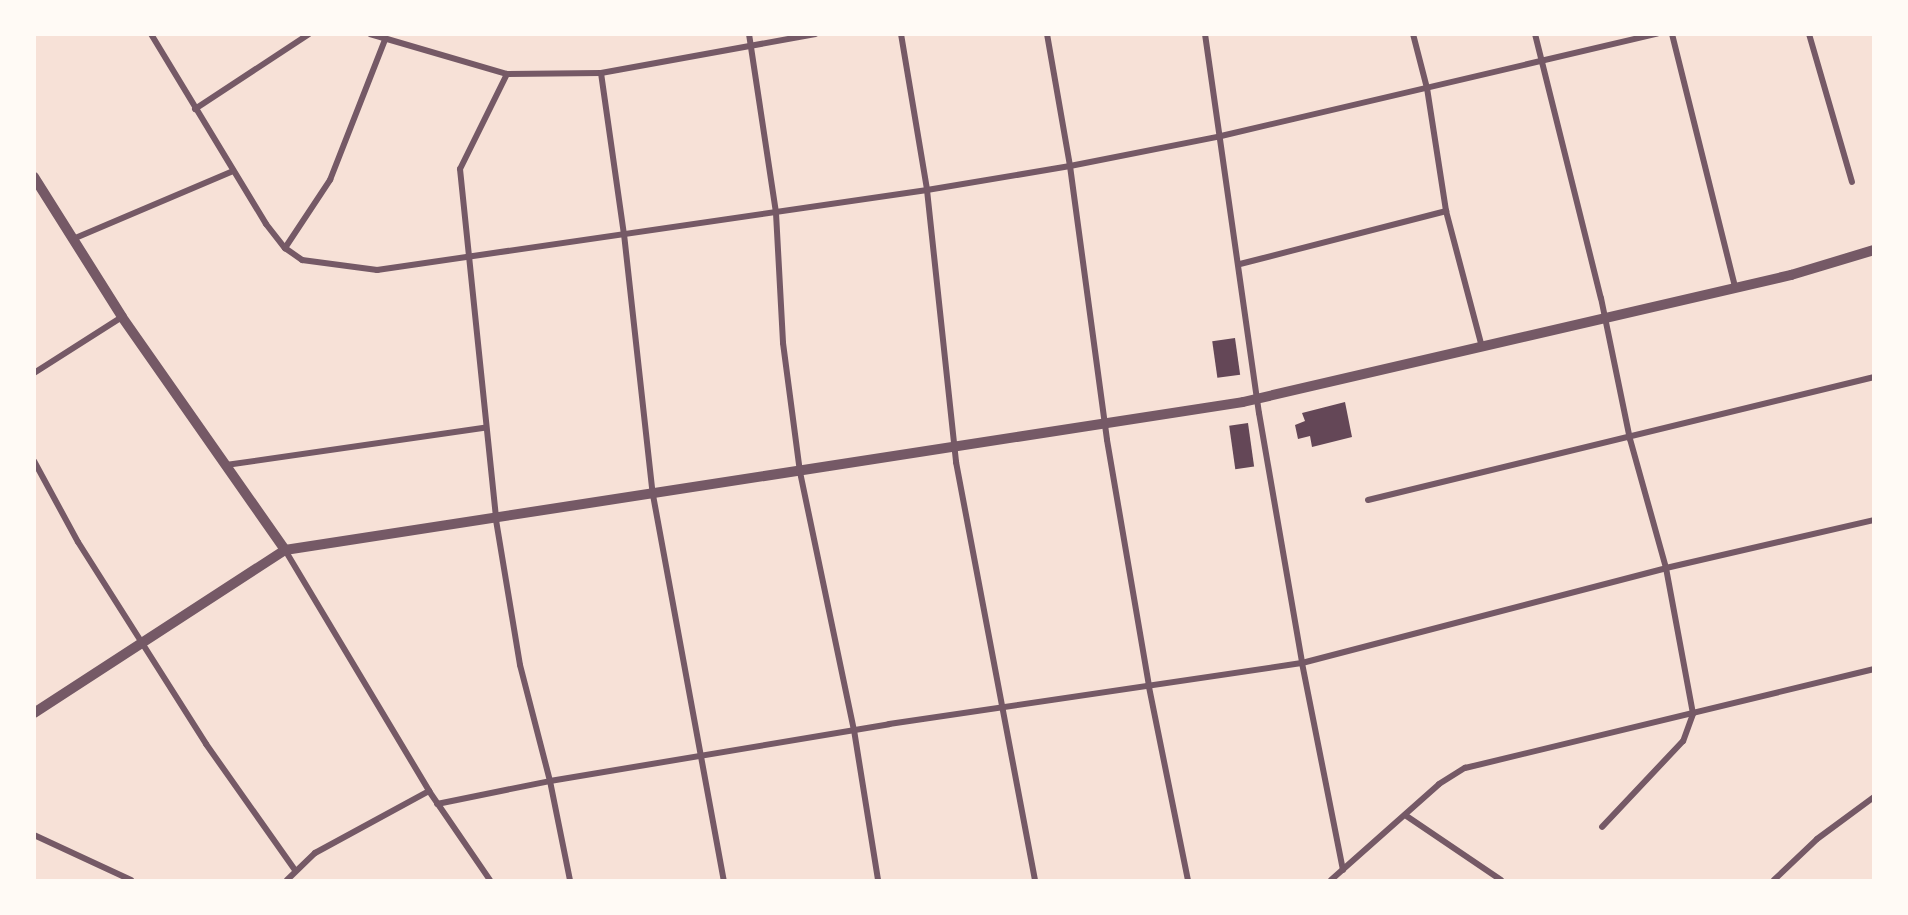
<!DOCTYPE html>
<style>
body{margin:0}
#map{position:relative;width:1908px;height:915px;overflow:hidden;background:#f7e1d7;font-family:"IBM Plex Sans",sans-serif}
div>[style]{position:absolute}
.building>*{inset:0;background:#644757;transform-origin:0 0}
.minor>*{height:6px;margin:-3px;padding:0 3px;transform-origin:3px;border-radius:3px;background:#755966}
.tertiary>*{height:10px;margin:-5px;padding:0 5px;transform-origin:5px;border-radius:5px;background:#755966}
span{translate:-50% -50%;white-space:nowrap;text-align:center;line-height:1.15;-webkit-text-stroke:5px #fffaf5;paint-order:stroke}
.frame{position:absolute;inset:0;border:36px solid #fffaf5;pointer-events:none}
</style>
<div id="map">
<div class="building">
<i style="left:1235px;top:338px;width:37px;height:23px;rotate:82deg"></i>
<i style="clip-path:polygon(1345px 402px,1352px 437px,1312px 447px,1310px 436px,1298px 439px,1295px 425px,1305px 421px,1302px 413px)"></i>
<i style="left:1248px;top:423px;width:44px;height:19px;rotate:82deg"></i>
</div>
<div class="minor">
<i style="left:151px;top:34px;width:222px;rotate:58.8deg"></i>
<i style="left:266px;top:224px;width:31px;rotate:52deg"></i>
<i style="left:285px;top:248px;width:21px;rotate:35deg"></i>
<i style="left:302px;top:260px;width:76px;rotate:7.6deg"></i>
<i style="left:377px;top:270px;width:556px;rotate:-8.28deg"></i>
<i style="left:927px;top:190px;width:145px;rotate:-9.5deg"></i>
<i style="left:1070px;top:166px;width:154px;rotate:-11.2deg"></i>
<i style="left:1221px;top:136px;width:448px;rotate:-13.2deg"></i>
<i style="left:370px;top:34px;width:143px;rotate:16.3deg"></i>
<i style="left:507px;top:74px;width:94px;rotate:-0.6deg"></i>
<i style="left:601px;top:73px;width:218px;rotate:-10.3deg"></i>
<i style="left:749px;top:34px;width:181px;rotate:81.4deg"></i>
<i style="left:776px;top:213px;width:130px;rotate:86.9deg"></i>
<i style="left:783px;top:343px;width:130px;rotate:82.5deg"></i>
<i style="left:800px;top:472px;width:264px;rotate:78.2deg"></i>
<i style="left:854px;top:730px;width:152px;rotate:80.9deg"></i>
<i style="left:901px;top:34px;width:158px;rotate:80.5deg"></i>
<i style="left:927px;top:190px;width:274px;rotate:83.9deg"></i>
<i style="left:956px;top:462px;width:425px;rotate:79.3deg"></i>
<i style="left:1047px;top:34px;width:134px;rotate:80.1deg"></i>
<i style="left:1070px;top:166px;width:276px;rotate:82.3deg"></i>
<i style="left:1107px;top:440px;width:251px;rotate:80.3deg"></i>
<i style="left:1149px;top:687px;width:197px;rotate:78.6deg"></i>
<i style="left:1205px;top:34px;width:383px;rotate:81.9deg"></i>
<i style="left:1259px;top:413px;width:254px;rotate:80.2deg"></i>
<i style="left:1302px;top:663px;width:211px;rotate:78.8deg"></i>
<i style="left:1413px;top:34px;width:56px;rotate:75.5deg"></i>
<i style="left:1427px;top:88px;width:124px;rotate:81.2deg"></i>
<i style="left:1446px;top:211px;width:141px;rotate:75.2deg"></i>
<i style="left:1535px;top:34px;width:272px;rotate:76deg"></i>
<i style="left:1601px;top:298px;width:144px;rotate:78.4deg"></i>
<i style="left:1630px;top:439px;width:134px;rotate:74.4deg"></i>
<i style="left:1666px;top:568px;width:148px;rotate:79.5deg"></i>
<i style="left:1693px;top:714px;width:29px;rotate:110deg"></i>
<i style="left:1683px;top:741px;width:118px;rotate:133.3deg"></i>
<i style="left:1672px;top:34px;width:261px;rotate:76deg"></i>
<i style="left:1809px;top:34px;width:154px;rotate:73.8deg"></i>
<i style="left:601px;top:73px;width:163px;rotate:81.9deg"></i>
<i style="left:624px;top:234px;width:263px;rotate:83.7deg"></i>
<i style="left:653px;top:495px;width:391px;rotate:79.6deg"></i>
<i style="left:507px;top:74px;width:106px;rotate:116.3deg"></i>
<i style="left:460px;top:169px;width:353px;rotate:84.1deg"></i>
<i style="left:496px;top:520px;width:147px;rotate:80.6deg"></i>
<i style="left:520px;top:665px;width:120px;rotate:75.5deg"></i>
<i style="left:550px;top:781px;width:101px;rotate:78.6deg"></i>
<i style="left:195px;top:109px;width:136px;rotate:-33.3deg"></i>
<i style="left:73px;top:239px;width:174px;rotate:-23deg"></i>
<i style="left:285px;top:248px;width:82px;rotate:-56.5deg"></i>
<i style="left:330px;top:180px;width:150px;rotate:-68.6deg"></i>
<i style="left:1240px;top:264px;width:213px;rotate:-14.4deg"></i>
<i style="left:34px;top:373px;width:104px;rotate:-32.5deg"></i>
<i style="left:34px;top:461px;width:92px;rotate:61.5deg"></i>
<i style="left:78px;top:542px;width:239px;rotate:57.6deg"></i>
<i style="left:206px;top:744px;width:154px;rotate:54.8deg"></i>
<i style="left:226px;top:465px;width:261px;rotate:-8.2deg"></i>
<i style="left:1368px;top:500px;width:521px;rotate:-13.66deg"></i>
<i style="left:285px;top:550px;width:281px;rotate:59.1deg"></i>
<i style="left:429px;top:791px;width:108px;rotate:55.6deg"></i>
<i style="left:437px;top:804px;width:115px;rotate:-11.5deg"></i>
<i style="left:550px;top:781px;width:344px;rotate:-9.5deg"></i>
<i style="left:889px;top:724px;width:417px;rotate:-8.4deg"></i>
<i style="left:1302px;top:663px;width:376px;rotate:-14.6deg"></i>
<i style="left:1666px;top:568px;width:213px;rotate:-13deg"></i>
<i style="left:1405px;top:815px;width:116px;rotate:34.1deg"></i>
<i style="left:34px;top:835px;width:107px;rotate:24.9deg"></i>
<i style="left:287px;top:880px;width:39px;rotate:-44deg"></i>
<i style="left:315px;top:853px;width:130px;rotate:-28.5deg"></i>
<i style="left:1331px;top:880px;width:144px;rotate:-41.6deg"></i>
<i style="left:1439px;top:784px;width:31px;rotate:-32deg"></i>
<i style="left:1465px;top:768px;width:421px;rotate:-13.6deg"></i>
<i style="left:1774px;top:880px;width:59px;rotate:-43.6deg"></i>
<i style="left:1817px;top:839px;width:71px;rotate:-36.4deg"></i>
</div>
<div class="tertiary">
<i style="left:34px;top:177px;width:165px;rotate:57.8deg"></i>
<i style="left:122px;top:317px;width:284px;rotate:55deg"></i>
<i style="left:34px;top:713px;width:299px;rotate:-33deg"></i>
<i style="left:285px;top:550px;width:969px;rotate:-8.78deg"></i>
<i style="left:1243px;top:402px;width:563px;rotate:-13.05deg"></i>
<i style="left:1791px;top:275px;width:87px;rotate:-16.8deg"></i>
</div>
<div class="frame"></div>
</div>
